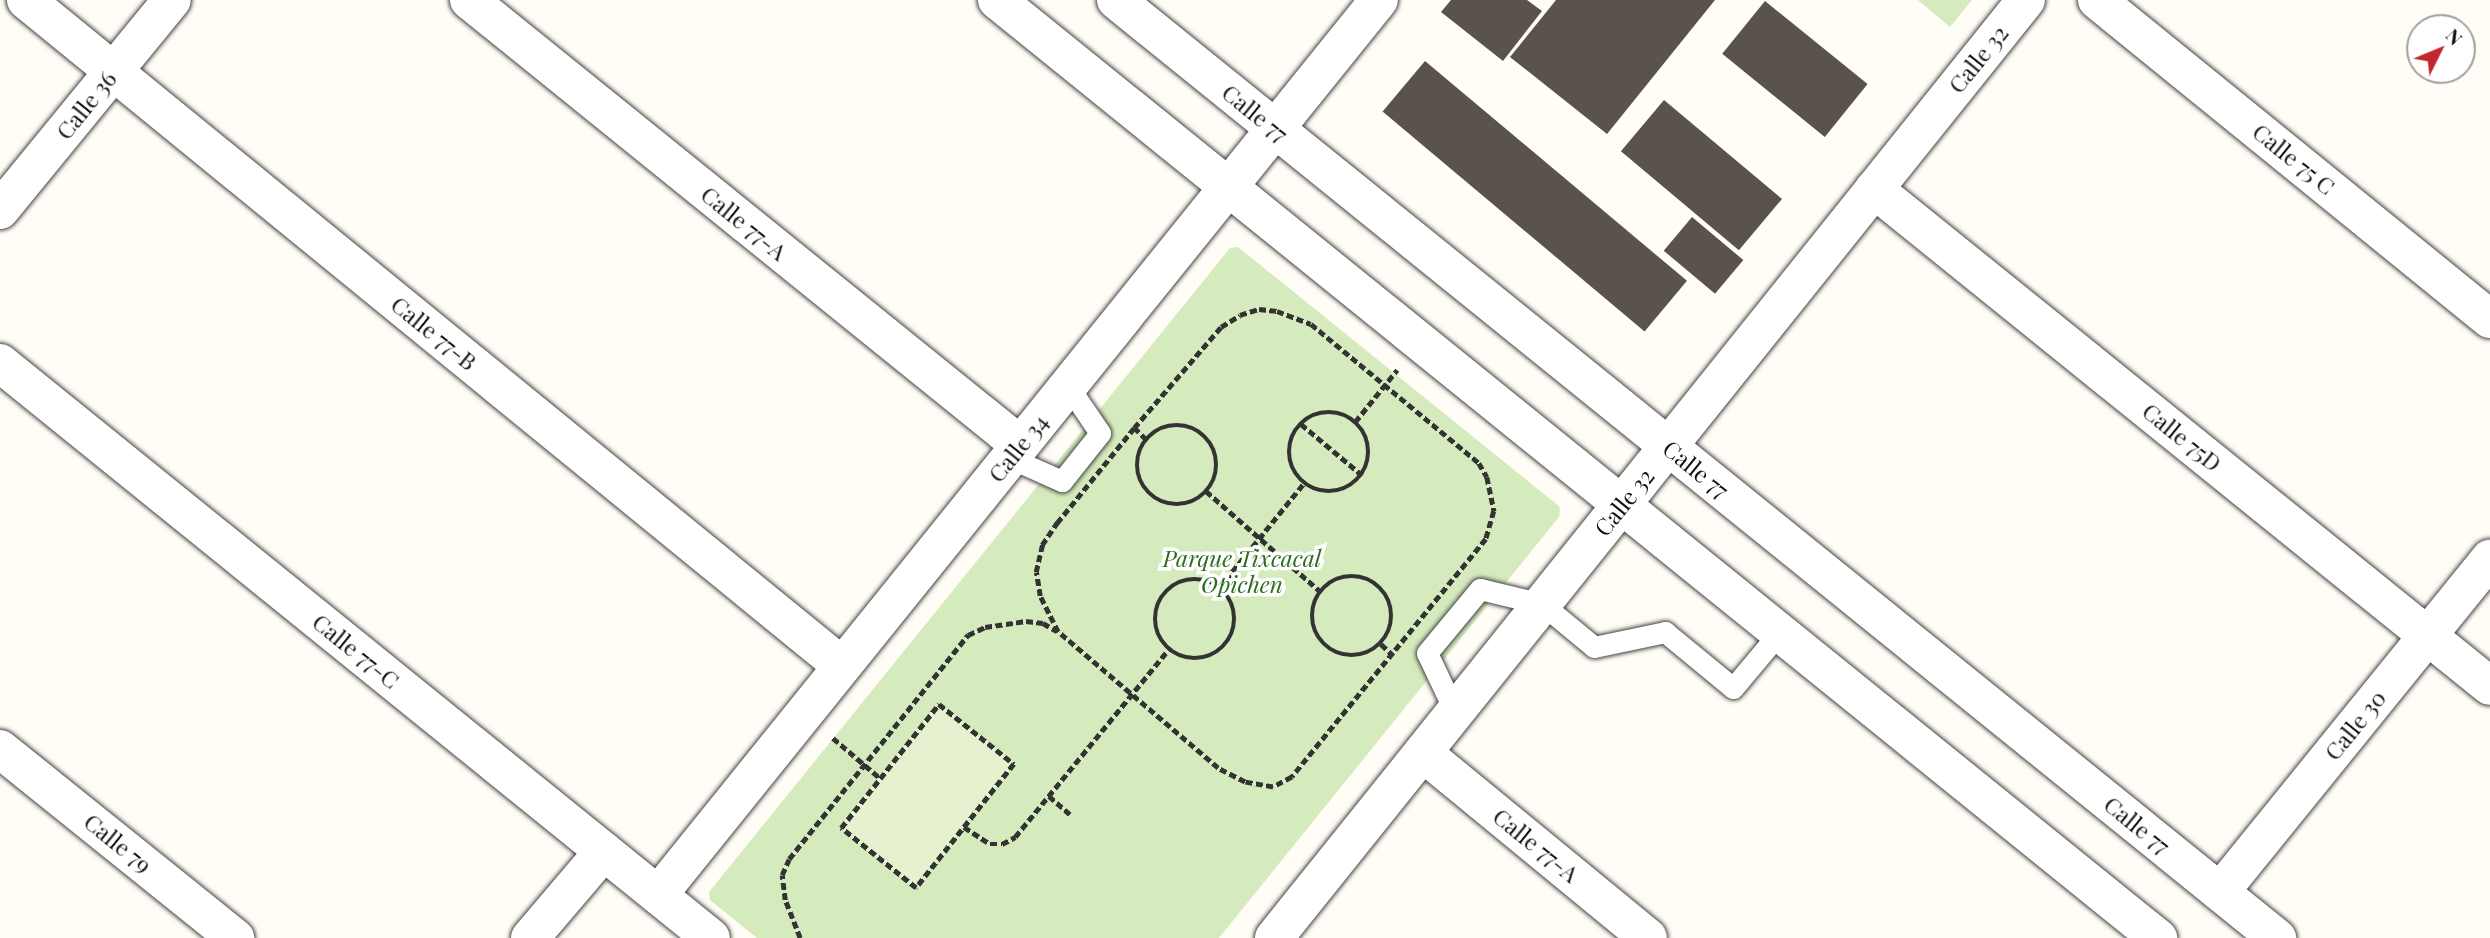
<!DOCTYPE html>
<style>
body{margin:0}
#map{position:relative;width:2490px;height:938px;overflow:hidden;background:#fffdf5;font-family:"Playfair Display",serif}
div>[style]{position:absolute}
.green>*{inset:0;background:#d5ebbd}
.pitch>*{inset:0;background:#e6f2cf;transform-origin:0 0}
.building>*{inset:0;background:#5a524d;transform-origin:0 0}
.path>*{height:4.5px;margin-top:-2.25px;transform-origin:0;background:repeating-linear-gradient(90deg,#333 0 7px,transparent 0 10.5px)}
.path>.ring{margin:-2.25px;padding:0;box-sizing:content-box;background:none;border:4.5px solid #333;border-radius:50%}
.roads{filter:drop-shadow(0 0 2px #444) drop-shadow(0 0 2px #444)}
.service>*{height:21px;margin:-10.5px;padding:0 10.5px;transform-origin:10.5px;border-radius:10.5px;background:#fff}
.minor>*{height:38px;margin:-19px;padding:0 19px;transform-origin:19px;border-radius:19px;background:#fff}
.tertiary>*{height:38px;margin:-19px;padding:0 19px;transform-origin:19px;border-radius:19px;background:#fff}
span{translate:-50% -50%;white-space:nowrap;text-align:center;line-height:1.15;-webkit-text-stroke:7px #fff;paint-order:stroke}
.street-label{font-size:23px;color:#111}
.park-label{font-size:23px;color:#2f6b1f;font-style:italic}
.north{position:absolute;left:2406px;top:14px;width:70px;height:70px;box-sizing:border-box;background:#fff;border:2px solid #a0a0a0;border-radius:50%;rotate:47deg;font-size:19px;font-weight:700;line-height:28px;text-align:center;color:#111}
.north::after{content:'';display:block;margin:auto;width:24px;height:32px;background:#c4262e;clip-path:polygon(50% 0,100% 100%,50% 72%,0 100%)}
</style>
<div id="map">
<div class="green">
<i style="clip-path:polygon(1918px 0,1972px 0,1950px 27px)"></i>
<i style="clip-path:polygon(1238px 247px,1560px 507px,1559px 517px,1219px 938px,757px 938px,710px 900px,709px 892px,1230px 248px)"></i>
</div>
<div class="pitch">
<i style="left:939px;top:704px;width:96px;height:158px;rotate:39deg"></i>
</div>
<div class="building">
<i style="clip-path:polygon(1451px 0,1527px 0,1542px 11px,1503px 61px,1441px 12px)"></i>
<i style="clip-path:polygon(1556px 0,1715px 0,1607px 134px,1510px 57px)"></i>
<i style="left:1765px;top:1px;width:132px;height:68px;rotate:39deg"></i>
<i style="left:1425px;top:61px;width:342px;height:66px;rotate:40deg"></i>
<i style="left:1664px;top:100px;width:154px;height:67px;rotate:40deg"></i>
<i style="left:1692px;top:217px;width:67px;height:44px;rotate:40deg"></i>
</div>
<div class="path">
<i style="left:1259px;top:309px;width:18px;rotate:6deg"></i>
<i style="left:1277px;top:311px;width:36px;rotate:21deg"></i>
<i style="left:1311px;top:324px;width:218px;rotate:39.6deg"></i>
<i style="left:1479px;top:463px;width:16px;rotate:60deg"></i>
<i style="left:1487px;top:477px;width:35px;rotate:78deg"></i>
<i style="left:1494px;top:511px;width:29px;rotate:106deg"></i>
<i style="left:1486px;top:539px;width:307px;rotate:129.2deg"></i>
<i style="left:1292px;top:777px;width:21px;rotate:152deg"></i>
<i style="left:1273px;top:787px;width:28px;rotate:-170deg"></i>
<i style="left:1245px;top:782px;width:30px;rotate:-153deg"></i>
<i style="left:1218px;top:768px;width:210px;rotate:-139.6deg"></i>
<i style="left:1058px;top:632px;width:40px;rotate:-116.6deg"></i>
<i style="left:1040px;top:596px;width:24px;rotate:-99deg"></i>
<i style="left:1036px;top:572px;width:28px;rotate:-77deg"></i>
<i style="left:1042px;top:545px;width:27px;rotate:-56deg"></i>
<i style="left:1057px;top:523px;width:122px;rotate:-51deg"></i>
<i style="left:1134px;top:428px;width:133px;rotate:-49.3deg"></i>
<i style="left:1221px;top:327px;width:22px;rotate:-32deg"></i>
<i style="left:1240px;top:315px;width:20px;rotate:-18deg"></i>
<i class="ring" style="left:1289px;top:412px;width:75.5px;height:75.5px"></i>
<i style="left:1355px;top:422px;width:67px;rotate:-51.1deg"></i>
<i style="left:1301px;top:424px;width:80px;rotate:39.9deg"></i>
<i class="ring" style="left:1137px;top:425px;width:75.5px;height:75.5px"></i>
<i style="left:1134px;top:427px;width:18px;rotate:45deg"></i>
<i style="left:1206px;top:491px;width:153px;rotate:41.3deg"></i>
<i class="ring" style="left:1312px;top:576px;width:75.5px;height:75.5px"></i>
<i class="ring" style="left:1155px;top:579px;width:75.5px;height:75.5px"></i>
<i style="left:1219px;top:588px;width:135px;rotate:-51deg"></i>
<i style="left:1381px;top:644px;width:16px;rotate:43deg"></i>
<i style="left:939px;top:704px;width:96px;rotate:38.7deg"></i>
<i style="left:1014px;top:764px;width:158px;rotate:128.3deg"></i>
<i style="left:916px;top:888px;width:96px;rotate:-141.3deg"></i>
<i style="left:841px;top:828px;width:158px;rotate:-51.7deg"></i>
<i style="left:833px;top:738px;width:62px;rotate:40.4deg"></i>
<i style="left:1049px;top:796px;width:30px;rotate:41deg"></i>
<i style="left:964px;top:827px;width:31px;rotate:33deg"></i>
<i style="left:990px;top:844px;width:12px"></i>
<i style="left:1002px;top:844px;width:15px;rotate:-28deg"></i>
<i style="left:1015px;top:837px;width:243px;rotate:-50.7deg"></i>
<i style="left:800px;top:938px;width:41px;rotate:-111.5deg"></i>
<i style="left:785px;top:900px;width:25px;rotate:-97deg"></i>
<i style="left:782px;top:875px;width:17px;rotate:-66deg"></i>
<i style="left:789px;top:859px;width:287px;rotate:-51.4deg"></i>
<i style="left:968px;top:635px;width:19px;rotate:-25deg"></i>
<i style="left:985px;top:627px;width:41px;rotate:-8.3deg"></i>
<i style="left:1026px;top:621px;width:17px;rotate:7deg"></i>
<i style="left:1043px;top:623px;width:16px;rotate:30deg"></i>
</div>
<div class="roads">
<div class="service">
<i style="left:1010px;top:458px;width:57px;rotate:23.9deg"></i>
<i style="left:1062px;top:481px;width:61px;rotate:-51.6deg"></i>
<i style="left:1100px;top:433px;width:57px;rotate:-124.2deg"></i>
<i style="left:1455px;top:712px;width:65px;rotate:-115.4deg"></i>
<i style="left:1427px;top:653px;width:83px;rotate:-50.4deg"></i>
<i style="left:1480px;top:589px;width:64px;rotate:13.6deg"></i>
<i style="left:1542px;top:604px;width:67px;rotate:39.6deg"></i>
<i style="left:1594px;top:647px;width:73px;rotate:-11.9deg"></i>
<i style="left:1665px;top:632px;width:88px;rotate:39.5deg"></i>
<i style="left:1733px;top:688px;width:73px;rotate:-50deg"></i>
</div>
<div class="minor">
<i style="left:26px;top:0;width:1053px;rotate:39.22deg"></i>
<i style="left:469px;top:0;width:708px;rotate:38.93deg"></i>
<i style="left:2097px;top:0;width:506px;rotate:39.07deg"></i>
<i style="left:1874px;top:189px;width:791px;rotate:38.9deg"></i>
<i style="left:0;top:210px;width:271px;rotate:-50.7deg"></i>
<i style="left:0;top:363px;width:914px;rotate:38.96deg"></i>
<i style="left:1423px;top:753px;width:291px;rotate:39.4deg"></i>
<i style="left:2220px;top:892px;width:429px;rotate:-51deg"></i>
<i style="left:658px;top:895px;width:1149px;rotate:-51.15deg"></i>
<i style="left:530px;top:938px;width:114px;rotate:-49.6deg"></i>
<i style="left:1274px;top:938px;width:1202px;rotate:-51.28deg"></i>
</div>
<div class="tertiary">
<i style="left:997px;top:0;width:1493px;rotate:38.94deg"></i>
<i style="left:1116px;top:0;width:1493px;rotate:38.94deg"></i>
<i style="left:0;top:749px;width:302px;rotate:38.8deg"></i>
</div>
</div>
<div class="street-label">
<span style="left:1978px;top:59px;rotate:-51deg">Calle 32</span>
<span style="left:86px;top:105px;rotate:-51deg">Calle 36</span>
<span style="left:1255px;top:113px;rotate:39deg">Calle 77</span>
<span style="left:2294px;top:159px;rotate:39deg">Calle 75 C</span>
<span style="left:744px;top:223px;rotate:39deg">Calle 77-A</span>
<span style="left:434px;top:333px;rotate:39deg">Calle 77-B</span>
<span style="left:2182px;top:437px;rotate:39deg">Calle 75D</span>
<span style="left:1018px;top:448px;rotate:-51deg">Calle 34</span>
<span style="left:1696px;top:469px;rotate:39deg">Calle 77</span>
<span style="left:1624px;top:502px;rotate:-51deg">Calle 32</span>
<span style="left:356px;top:651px;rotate:39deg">Calle 77-C</span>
<span style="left:2355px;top:725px;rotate:-51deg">Calle 30</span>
<span style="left:2137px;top:825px;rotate:39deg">Calle 77</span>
<span style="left:118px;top:843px;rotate:39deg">Calle 79</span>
<span style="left:1536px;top:845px;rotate:39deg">Calle 77-A</span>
</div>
<div class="park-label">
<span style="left:1242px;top:571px">Parque Tixcacal<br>Opichen</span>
</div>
<div class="north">N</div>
</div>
